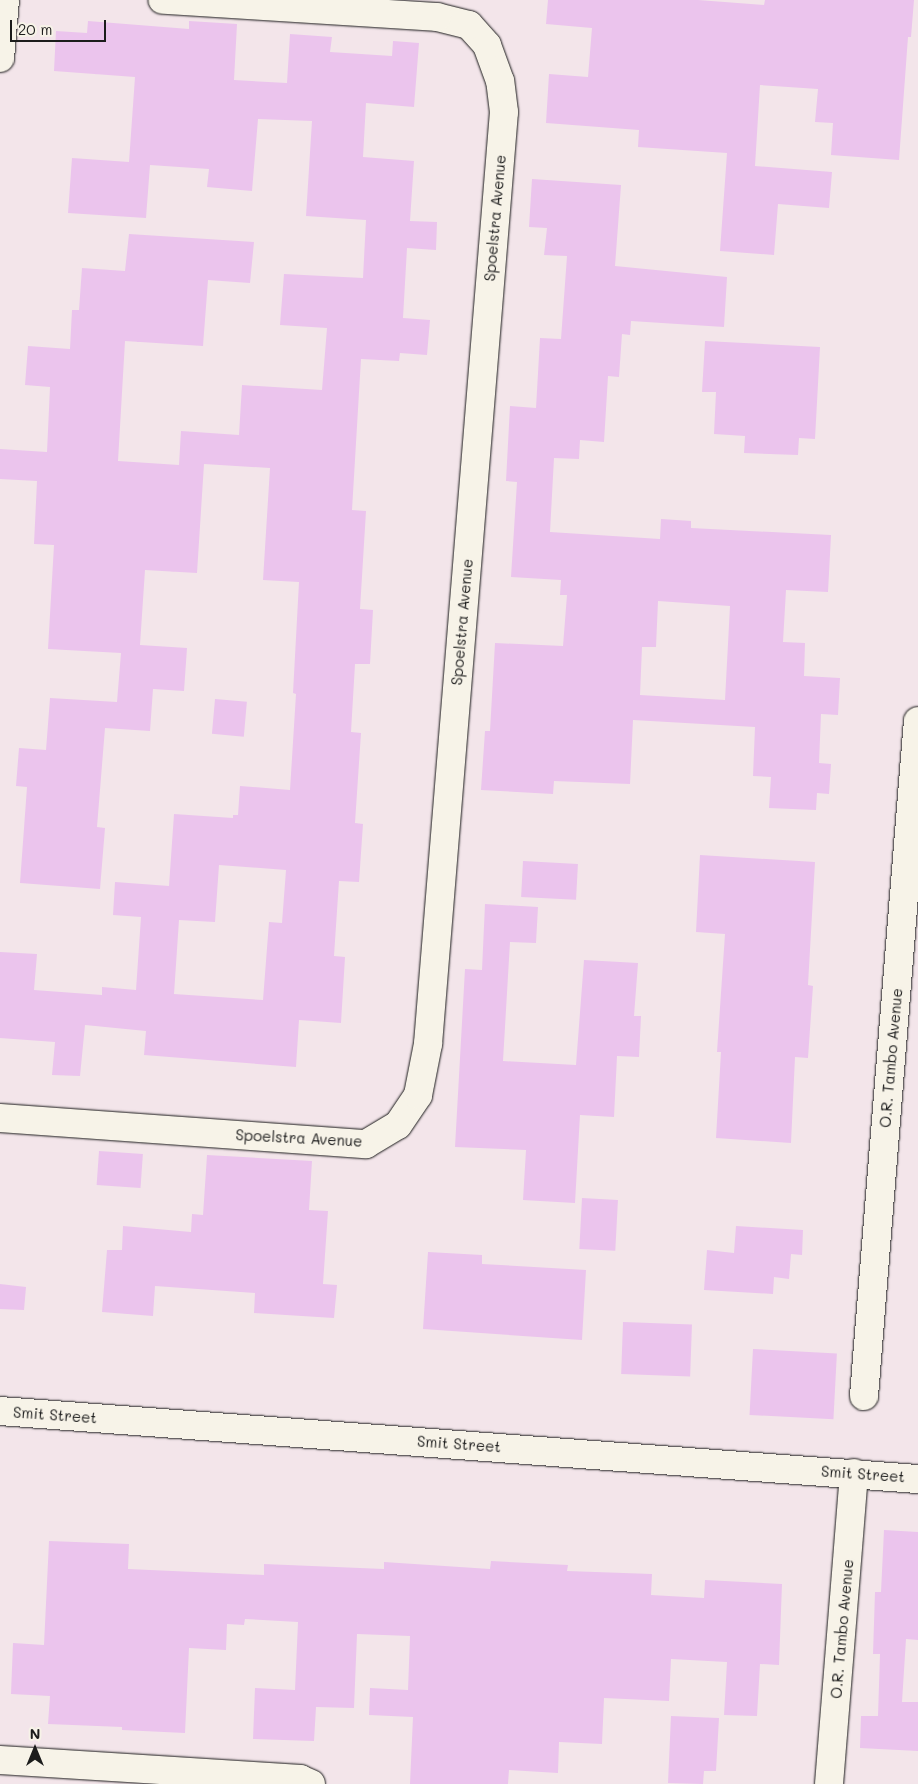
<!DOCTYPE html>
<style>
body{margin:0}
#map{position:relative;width:918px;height:1784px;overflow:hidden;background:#f3e5ea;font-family:Mali,sans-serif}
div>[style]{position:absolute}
.building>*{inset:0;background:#ebc4ed;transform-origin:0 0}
.roads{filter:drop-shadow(0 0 1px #1c1c1c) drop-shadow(0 0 1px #1c1c1c)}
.minor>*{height:28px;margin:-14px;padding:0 14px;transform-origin:14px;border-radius:14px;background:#f7f3e8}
span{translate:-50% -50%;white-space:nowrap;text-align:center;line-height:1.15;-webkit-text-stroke:4.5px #f7f3e8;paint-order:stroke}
.street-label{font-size:15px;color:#1c1c1c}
.north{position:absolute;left:10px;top:1724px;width:50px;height:50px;-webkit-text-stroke:4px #f7f3e8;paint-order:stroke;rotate:0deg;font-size:14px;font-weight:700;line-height:20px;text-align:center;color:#1c1c1c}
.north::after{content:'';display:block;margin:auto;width:18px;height:22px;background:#1c1c1c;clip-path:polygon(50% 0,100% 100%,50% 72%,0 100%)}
.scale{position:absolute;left:10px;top:20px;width:96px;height:22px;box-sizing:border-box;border:2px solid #1c1c1c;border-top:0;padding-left:6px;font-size:15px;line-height:18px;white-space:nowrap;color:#1c1c1c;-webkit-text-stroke:4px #f7f3e8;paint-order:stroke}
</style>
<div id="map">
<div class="building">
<i style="clip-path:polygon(548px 0,698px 0,764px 5px,765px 0,914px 0,911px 37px,908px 37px,899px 160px,831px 155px,833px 123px,815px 122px,818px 89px,760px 85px,755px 166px,832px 172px,829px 208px,778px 204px,774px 255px,720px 251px,727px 153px,638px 147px,639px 130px,546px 123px,549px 74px,588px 77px,592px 28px,546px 24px)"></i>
<i style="clip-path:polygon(evenodd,88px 21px,189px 29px,189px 21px,237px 24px,234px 80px,287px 83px,290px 34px,332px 37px,330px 52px,392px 56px,393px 41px,419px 43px,414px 107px,366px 103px,363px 157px,414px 161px,410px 221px,437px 222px,436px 250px,407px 248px,403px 318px,430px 320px,427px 355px,400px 353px,399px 361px,361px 359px,352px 510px,366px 511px,360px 609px,373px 610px,370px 664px,355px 664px,351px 732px,361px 733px,355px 823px,363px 824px,359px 882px,339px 881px,334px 956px,345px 957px,341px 1023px,299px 1020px,296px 1067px,144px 1055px,146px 1031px,85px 1025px,80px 1076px,52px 1075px,55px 1042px,0 1038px,0 952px,37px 954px,34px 990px,102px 995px,102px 987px,136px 990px,141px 917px,113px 915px,115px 882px,169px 886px,174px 814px,233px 818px,233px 815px,238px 815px,240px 786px,290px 790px,296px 694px,293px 693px,299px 582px,263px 580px,270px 468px,204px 464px,197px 573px,145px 570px,140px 645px,187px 648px,184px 691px,153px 689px,150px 731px,105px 728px,97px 827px,105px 828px,100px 889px,20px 883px,27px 787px,16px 786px,19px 748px,46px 750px,50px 698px,117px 702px,121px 653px,48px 649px,54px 545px,34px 544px,37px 481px,0 479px,0 449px,47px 452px,50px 387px,25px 385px,28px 346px,70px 349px,72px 310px,79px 310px,82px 268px,125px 271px,129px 234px,254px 242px,250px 283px,208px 280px,203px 346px,125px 341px,118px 461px,179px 465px,181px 431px,239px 435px,242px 385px,322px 390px,327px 328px,280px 325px,284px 274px,363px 278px,366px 220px,306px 216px,312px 121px,258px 119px,252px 191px,207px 187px,209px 169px,150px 165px,146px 218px,68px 213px,72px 158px,129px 162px,135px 77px,54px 71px,56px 31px,87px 33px,88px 21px,219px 865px,286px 870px,282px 923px,269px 922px,263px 1000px,174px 994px,179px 920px,215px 922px,219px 865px)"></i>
<i style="clip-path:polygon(evenodd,532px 179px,621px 185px,615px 266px,727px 277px,724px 327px,631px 321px,630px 335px,622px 334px,619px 377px,608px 376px,604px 442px,580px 440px,579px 459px,554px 458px,550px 532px,660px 539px,661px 519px,691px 521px,691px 528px,831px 535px,828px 592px,786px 590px,783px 642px,805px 643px,804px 676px,840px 678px,838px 715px,821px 714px,819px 763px,831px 764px,829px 794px,817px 793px,816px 810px,769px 808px,771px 777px,753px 776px,755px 727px,633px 720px,630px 784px,554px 781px,553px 794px,481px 790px,485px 731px,490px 731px,495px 643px,563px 646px,567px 595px,560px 595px,561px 580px,511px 577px,517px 482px,506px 481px,510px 406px,536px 408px,540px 338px,561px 339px,567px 256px,544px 255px,547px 228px,529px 227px,532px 179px,658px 601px,730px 606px,725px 700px,640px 695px,642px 647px,656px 647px,658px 601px)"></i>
<i style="clip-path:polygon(705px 341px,820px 347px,815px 439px,799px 438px,798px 455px,744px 453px,745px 436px,714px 434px,716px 392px,702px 392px)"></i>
<i style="left:215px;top:699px;width:32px;height:35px;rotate:5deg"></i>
<i style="clip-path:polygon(700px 855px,815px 862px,808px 985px,813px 986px,808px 1058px,795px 1057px,791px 1143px,716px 1138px,721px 1052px,717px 1052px,725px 934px,696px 932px)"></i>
<i style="left:523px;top:861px;width:55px;height:36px;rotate:3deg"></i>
<i style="clip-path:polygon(485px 904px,538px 907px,536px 943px,510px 942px,503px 1061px,576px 1065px,584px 960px,638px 963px,634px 1016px,641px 1016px,639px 1057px,617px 1056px,614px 1117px,580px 1115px,575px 1203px,523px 1200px,526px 1150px,455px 1147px,465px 969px,482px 970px)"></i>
<i style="left:99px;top:1151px;width:44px;height:34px;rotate:4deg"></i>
<i style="clip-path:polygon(207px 1155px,312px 1161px,309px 1210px,328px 1211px,323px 1284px,337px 1285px,334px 1318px,254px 1313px,255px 1293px,155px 1286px,153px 1316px,102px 1312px,107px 1250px,122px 1250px,123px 1226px,191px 1232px,192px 1214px,203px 1215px)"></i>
<i style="left:582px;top:1198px;width:36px;height:51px;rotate:3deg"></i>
<i style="clip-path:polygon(736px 1226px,803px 1230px,802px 1255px,791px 1254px,789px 1279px,774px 1277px,773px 1294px,704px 1290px,707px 1250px,734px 1253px)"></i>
<i style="clip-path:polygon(428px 1252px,482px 1255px,482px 1264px,586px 1270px,582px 1340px,423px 1329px)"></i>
<i style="clip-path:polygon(0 1284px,26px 1287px,24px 1310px,0 1309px)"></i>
<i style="left:623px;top:1322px;width:69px;height:52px;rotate:2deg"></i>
<i style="left:753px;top:1349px;width:84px;height:66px;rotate:3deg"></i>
<i style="clip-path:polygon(884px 1530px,918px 1532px,918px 1640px,906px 1639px,902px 1702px,918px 1702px,918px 1751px,860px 1748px,861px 1716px,878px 1716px,880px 1654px,873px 1654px,875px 1592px,881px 1592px)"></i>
<i style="clip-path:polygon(49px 1541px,129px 1544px,128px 1569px,264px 1575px,264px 1564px,384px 1569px,384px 1562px,490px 1569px,491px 1561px,568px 1565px,567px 1571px,652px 1574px,651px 1595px,704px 1598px,705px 1580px,782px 1584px,779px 1665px,760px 1664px,757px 1716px,724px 1715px,727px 1662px,671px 1659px,669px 1701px,604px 1698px,602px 1744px,559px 1742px,558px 1773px,509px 1770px,508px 1784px,410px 1784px,413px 1717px,369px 1715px,370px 1688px,408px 1690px,410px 1636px,357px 1634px,354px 1708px,316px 1707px,314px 1741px,253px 1739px,255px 1688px,295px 1690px,298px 1622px,245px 1619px,244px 1625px,227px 1624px,226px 1650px,189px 1648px,185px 1733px,122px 1730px,122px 1727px,48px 1724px,50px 1696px,11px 1694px,13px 1643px,44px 1645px)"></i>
<i style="clip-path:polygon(671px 1716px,719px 1718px,716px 1771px,704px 1771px,703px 1784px,668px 1783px)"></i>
</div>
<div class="roads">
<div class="minor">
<i style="left:0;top:58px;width:58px;rotate:-85.1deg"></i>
<i style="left:0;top:1118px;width:367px;rotate:4.1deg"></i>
<i style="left:366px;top:1144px;width:37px;rotate:-31deg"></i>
<i style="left:398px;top:1125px;width:36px;rotate:-56deg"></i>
<i style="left:418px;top:1095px;width:52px;rotate:-78.9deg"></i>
<i style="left:428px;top:1044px;width:935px;rotate:-85.34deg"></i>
<i style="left:504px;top:112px;width:31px;rotate:-97deg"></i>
<i style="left:500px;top:81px;width:38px;rotate:-110deg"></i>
<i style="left:487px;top:45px;width:27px;rotate:-132deg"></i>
<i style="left:469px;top:25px;width:33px;rotate:-166deg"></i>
<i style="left:437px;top:17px;width:275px;rotate:-176.4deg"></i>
<i style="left:864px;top:1396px;width:677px;rotate:-85.43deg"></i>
<i style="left:0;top:1411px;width:921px;rotate:4.24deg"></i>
<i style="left:0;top:1760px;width:301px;rotate:3.6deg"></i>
<i style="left:300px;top:1779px;width:12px;rotate:24deg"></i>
<i style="left:829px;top:1784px;width:312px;rotate:-85.4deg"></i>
</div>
</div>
<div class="street-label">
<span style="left:495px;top:218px;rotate:-85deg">Spoelstra Avenue</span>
<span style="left:462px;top:622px;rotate:-85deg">Spoelstra Avenue</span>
<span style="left:891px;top:1058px;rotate:-85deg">O.R. Tambo Avenue</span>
<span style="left:299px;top:1138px;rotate:3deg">Spoelstra Avenue</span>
<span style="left:55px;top:1415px;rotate:4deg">Smit Street</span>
<span style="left:459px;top:1444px;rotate:4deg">Smit Street</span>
<span style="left:863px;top:1474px;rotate:4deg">Smit Street</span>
<span style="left:842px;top:1629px;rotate:-85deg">O.R. Tambo Avenue</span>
</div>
<div class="north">N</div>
<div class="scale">20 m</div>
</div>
